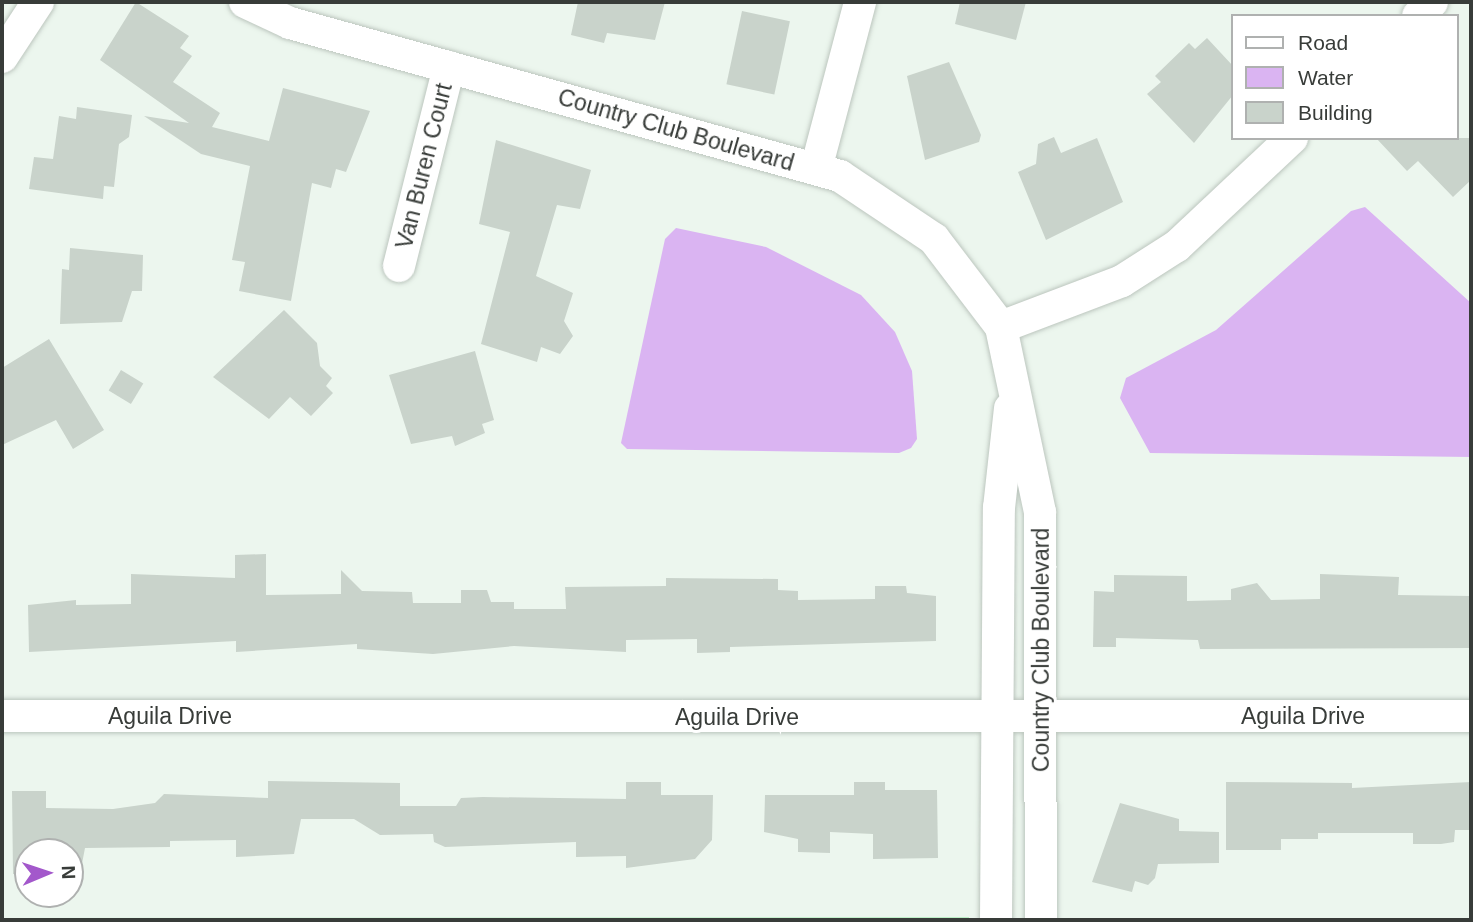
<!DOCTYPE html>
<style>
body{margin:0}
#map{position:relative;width:1473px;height:922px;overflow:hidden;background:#ecf6ee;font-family:Helvetica,sans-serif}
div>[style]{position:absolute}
.green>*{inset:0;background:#bbefc5}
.water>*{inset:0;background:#dab4f2}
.building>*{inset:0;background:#c9d3cb;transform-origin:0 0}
.roads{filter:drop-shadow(0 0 2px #bcc6be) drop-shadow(0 0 2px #bcc6be)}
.street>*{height:32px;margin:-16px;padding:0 16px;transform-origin:16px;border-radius:16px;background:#fff}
span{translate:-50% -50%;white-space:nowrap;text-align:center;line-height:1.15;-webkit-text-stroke:6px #fff;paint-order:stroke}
.street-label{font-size:23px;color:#383c39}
.frame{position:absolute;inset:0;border:4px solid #383c39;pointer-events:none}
.legend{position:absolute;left:1231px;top:14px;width:228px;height:126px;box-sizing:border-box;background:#fff;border:2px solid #afb1b0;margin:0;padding:9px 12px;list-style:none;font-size:21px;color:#383c39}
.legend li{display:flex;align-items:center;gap:14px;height:35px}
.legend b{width:35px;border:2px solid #afb1b0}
.north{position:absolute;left:14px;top:838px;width:70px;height:70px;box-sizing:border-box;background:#fff;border:2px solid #afb1b0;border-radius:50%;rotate:88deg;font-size:19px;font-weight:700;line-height:28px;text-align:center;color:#383c39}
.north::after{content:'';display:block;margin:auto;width:24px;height:32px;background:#a358cb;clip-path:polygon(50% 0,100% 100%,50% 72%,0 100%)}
</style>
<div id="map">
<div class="green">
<i style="clip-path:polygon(969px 917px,969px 920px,2px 920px,2px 918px)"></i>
</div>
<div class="water">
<i style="clip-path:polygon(1365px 207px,1471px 303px,1471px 457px,1150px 453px,1120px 398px,1126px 378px,1216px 330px,1351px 211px)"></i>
<i style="clip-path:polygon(676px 228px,766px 247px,861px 295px,895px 332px,912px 371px,917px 439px,911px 448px,899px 453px,627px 449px,621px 443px,665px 239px)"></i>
</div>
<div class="building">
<i style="clip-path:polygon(136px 2px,189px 36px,180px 48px,192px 56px,173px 82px,220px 113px,212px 127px,269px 141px,283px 88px,370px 111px,346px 172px,336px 169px,331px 188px,312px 183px,291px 301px,239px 291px,245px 262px,232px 260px,250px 166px,201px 154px,144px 116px,189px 123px,100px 60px)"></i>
<i style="clip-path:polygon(578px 2px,665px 2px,655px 40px,607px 33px,604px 43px,571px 35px)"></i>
<i style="clip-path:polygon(960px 2px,1026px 2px,1016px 40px,955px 24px)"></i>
<i style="left:742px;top:11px;width:49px;height:75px;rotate:12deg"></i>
<i style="clip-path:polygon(1207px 38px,1233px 66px,1233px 95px,1194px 143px,1147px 94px,1161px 82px,1155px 76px,1189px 43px,1195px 49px)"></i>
<i style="clip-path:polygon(949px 62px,981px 135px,979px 142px,925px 160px,907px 76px)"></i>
<i style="clip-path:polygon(77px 107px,132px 115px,129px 137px,119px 144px,114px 187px,104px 186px,103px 199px,29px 189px,34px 157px,53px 159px,59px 116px,76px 119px)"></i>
<i style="clip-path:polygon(1054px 137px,1061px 153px,1097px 138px,1123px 202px,1046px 240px,1018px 172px,1036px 164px,1038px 144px)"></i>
<i style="clip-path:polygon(1376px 138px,1471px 138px,1471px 180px,1453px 197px,1418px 161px,1407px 171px)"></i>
<i style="clip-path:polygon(496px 140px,591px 170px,580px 209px,557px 205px,536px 276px,573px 293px,564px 321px,573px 336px,560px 354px,541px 347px,537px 362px,481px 344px,510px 232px,479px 224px)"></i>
<i style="clip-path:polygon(70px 248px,143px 255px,142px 291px,132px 291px,122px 322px,60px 324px,62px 269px,69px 270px)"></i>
<i style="clip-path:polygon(284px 310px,317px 343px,320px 366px,332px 378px,326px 386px,333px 393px,311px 416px,290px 397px,269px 419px,213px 377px)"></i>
<i style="clip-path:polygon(49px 339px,104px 430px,73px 449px,56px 420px,2px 445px,2px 368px)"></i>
<i style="clip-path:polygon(475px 351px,494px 420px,482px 424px,485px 433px,455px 446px,452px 436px,411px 444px,389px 375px)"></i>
<i style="left:121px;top:370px;width:26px;height:24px;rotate:31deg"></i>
<i style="clip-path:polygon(266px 554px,266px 595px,341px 594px,341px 570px,362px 591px,412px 592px,413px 603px,461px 603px,461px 590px,487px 590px,491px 602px,514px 602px,514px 609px,566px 609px,565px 587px,666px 586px,666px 578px,778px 579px,778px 590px,798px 591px,798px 600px,875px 599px,875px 586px,906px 586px,907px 593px,936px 596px,936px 641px,730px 647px,730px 652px,697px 653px,697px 639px,626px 640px,626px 652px,514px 646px,433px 654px,357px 649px,357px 644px,236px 652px,236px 641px,29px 652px,28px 605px,76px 600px,76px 605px,131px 604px,131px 574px,235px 578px,235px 555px)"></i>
<i style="clip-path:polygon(1320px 574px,1399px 577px,1398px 595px,1471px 596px,1471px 648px,1200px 649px,1198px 640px,1116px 638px,1116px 647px,1093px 647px,1094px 591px,1114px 592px,1114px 575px,1187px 576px,1187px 601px,1231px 600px,1231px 589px,1257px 583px,1271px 600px,1320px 599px)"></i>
<i style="clip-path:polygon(268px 781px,400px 783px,400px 806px,456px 806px,461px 798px,483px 797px,626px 799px,626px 782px,661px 782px,661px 795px,713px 795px,712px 840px,695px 859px,626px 868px,626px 856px,576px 857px,576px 842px,445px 847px,434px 842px,433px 834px,380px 835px,354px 819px,301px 819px,294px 854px,236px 857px,236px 840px,170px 841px,170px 847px,85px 848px,80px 874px,70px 874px,70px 852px,28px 852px,28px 874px,13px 874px,12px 791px,46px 791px,46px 808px,113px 809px,155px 803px,164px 794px,268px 798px)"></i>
<i style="clip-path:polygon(854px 782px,885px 782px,885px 790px,937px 790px,938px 858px,873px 859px,873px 834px,830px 832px,830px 853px,798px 852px,798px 839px,764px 832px,765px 795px,854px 795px)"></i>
<i style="clip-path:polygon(1226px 782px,1352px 783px,1352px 788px,1471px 782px,1471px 830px,1455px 830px,1454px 842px,1441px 844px,1413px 844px,1413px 833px,1318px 833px,1318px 839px,1281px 839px,1281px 850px,1226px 850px)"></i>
<i style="clip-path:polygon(1120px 803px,1179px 819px,1179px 831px,1219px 832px,1219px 863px,1158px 864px,1155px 878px,1148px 885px,1135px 881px,1132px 892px,1092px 882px)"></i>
</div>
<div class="roads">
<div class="street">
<i style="left:245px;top:2px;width:50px;rotate:25deg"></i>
<i style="left:290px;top:23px;width:571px;rotate:15.55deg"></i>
<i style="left:840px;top:176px;width:113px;rotate:33.8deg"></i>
<i style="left:934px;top:239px;width:111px;rotate:52.7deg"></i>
<i style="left:1001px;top:327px;width:189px;rotate:78.1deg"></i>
<i style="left:1040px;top:512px;width:408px;rotate:89.9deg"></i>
<i style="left:1418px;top:16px;width:20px;rotate:-45deg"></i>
<i style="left:2px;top:57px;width:66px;rotate:-56.8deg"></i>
<i style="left:816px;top:169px;width:173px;rotate:-75.2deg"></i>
<i style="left:399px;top:266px;width:205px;rotate:-75.9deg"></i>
<i style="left:1001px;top:327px;width:129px;rotate:-20.8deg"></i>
<i style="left:1122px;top:281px;width:65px;rotate:-32.5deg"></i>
<i style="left:1177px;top:246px;width:158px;rotate:-43.2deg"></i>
<i style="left:2px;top:716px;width:1469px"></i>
<i style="left:996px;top:920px;width:412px;rotate:-89.6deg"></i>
<i style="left:999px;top:508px;width:100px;rotate:-83.7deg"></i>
</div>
</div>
<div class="street-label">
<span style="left:676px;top:130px;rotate:16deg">Country Club Boulevard</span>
<span style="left:424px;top:166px;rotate:-76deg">Van Buren Court</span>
<span style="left:1041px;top:650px;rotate:-90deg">Country Club Boulevard</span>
<span style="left:170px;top:716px">Aguila Drive</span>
<span style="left:1303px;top:716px">Aguila Drive</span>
<span style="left:737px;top:717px">Aguila Drive</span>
</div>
<div class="frame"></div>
<ul class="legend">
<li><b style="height:9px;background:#fff"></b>Road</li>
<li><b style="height:19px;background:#dab4f2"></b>Water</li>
<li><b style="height:19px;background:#c9d3cb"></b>Building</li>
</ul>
<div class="north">N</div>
</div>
